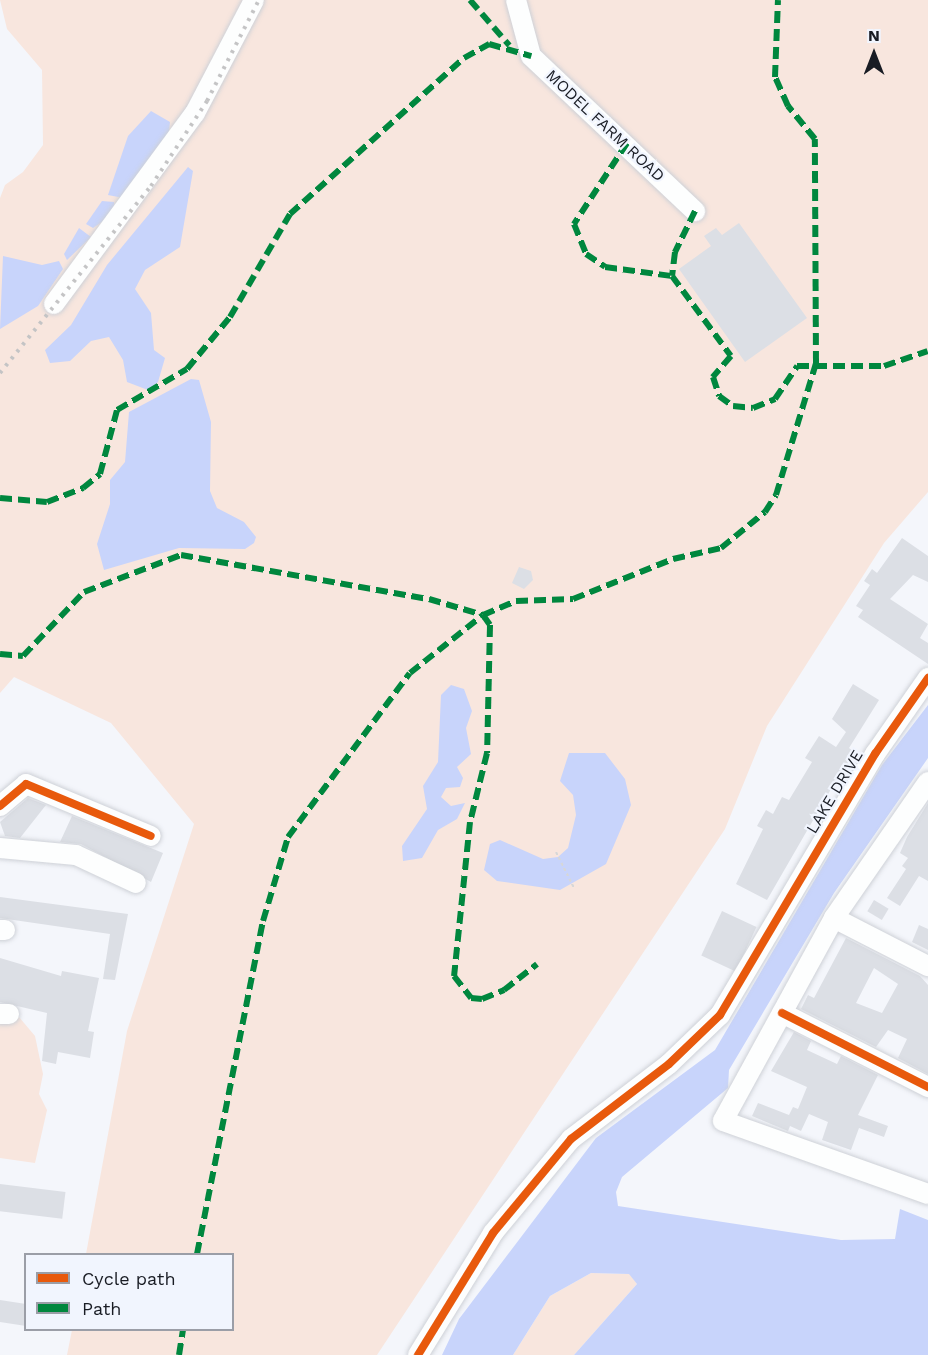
<!DOCTYPE html>
<style>
body{margin:0}
#map{position:relative;width:928px;height:1355px;overflow:hidden;background:#f4f6fb;font-family:"Work Sans",sans-serif}
div>[style]{position:absolute}
.green>*{inset:0;background:#f8e6de}
.water>*{inset:0;background:#c8d4fb}
.building>*{inset:0;background:#dcdfe5;transform-origin:0 0}
.path>*{height:2px;margin-top:-1px;transform-origin:0;background:repeating-linear-gradient(90deg,#d6d7d8 0 3px,transparent 0 6px)}
.roads{filter:drop-shadow(0 0 2px #ced1d7) drop-shadow(0 0 2px #ced1d7)}
.minor>*{height:20px;margin:-10px;padding:0 10px;transform-origin:10px;border-radius:10px;background:#fdfefe}
.rail>*{height:4px;margin-top:-2px;transform-origin:0;background:repeating-linear-gradient(90deg,#c4c4c5 0 3px,transparent 0 9px)}
.quiet>*{height:6px;margin-top:-3px;transform-origin:0;background:repeating-linear-gradient(90deg,#00873e 0 12px,transparent 0 18px)}
.cycleway>*{height:8px;margin:-4px;padding:0 4px;transform-origin:4px;border-radius:4px;background:#e8590c}
span{translate:-50% -50%;white-space:nowrap;text-align:center;line-height:1.15;-webkit-text-stroke:4.5px #f1f5fe;paint-order:stroke}
.street-label{font-size:16px;color:#191c24}
.legend{position:absolute;left:24px;top:1253px;width:210px;height:78px;box-sizing:border-box;background:#f1f5fe;border:2px solid #9b9ea7;margin:0;padding:8px 10px;list-style:none;font-size:18px;color:#191c24}
.legend li{display:flex;align-items:center;gap:12px;height:30px}
.legend b{width:30px;border:2px solid #9b9ea7}
.north{position:absolute;left:844px;top:24px;width:60px;height:60px;-webkit-text-stroke:4px #f1f5fe;paint-order:stroke;rotate:0deg;font-size:16px;font-weight:700;line-height:24px;text-align:center;color:#191c24}
.north::after{content:'';display:block;margin:auto;width:21px;height:27px;background:#191c24;clip-path:polygon(50% 0,100% 100%,50% 72%,0 100%)}
</style>
<div id="map">
<div class="green">
<i style="clip-path:polygon(0 0,928px 0,928px 492px,884px 543px,767px 726px,725px 829px,377px 1355px,67px 1355px,72px 1330px,232px 1330px,232px 1254px,86px 1254px,127px 1031px,194px 824px,111px 723px,14px 677px,0 693px,0 198px,5px 185px,23px 172px,43px 145px,42px 70px,7px 29px)"></i>
<i style="clip-path:polygon(0 1016px,19px 1017px,35px 1036px,43px 1074px,39px 1094px,47px 1110px,35px 1163px,0 1158px)"></i>
<i style="clip-path:polygon(591px 1273px,630px 1274px,637px 1284px,574px 1355px,513px 1355px,550px 1296px)"></i>
</div>
<div class="water">
<i style="clip-path:polygon(151px 111px,170px 122px,169px 132px,123px 198px,108px 195px,128px 136px)"></i>
<i style="clip-path:polygon(188px 167px,193px 171px,180px 247px,145px 270px,135px 289px,151px 313px,154px 350px,165px 358px,158px 382px,148px 390px,127px 382px,123px 360px,109px 337px,91px 341px,70px 361px,50px 363px,45px 350px,71px 325px,107px 265px)"></i>
<i style="clip-path:polygon(102px 201px,114px 202px,115px 213px,93px 228px,86px 224px)"></i>
<i style="clip-path:polygon(79px 228px,91px 237px,67px 260px,64px 254px)"></i>
<i style="clip-path:polygon(3px 256px,42px 265px,59px 261px,63px 269px,38px 306px,0 329px)"></i>
<i style="clip-path:polygon(191px 379px,199px 380px,211px 422px,210px 491px,217px 508px,244px 522px,256px 537px,254px 543px,245px 549px,179px 548px,104px 570px,97px 544px,110px 504px,110px 480px,125px 462px,129px 412px)"></i>
<i style="clip-path:polygon(451px 685px,464px 689px,472px 711px,466px 728px,471px 754px,457px 767px,463px 778px,460px 787px,446px 788px,441px 797px,451px 806px,465px 803px,457px 819px,438px 830px,422px 858px,403px 861px,402px 846px,427px 809px,423px 786px,438px 762px,441px 695px)"></i>
<i style="clip-path:polygon(928px 705px,928px 758px,834px 893px,729px 1070px,728px 1088px,622px 1177px,616px 1192px,618px 1206px,841px 1240px,895px 1239px,900px 1209px,928px 1220px,928px 1355px,574px 1355px,637px 1284px,629px 1274px,591px 1273px,550px 1296px,513px 1355px,442px 1355px,459px 1319px,596px 1138px,715px 1050px,882px 765px)"></i>
<i style="clip-path:polygon(569px 753px,605px 753px,625px 779px,631px 805px,606px 864px,560px 890px,497px 881px,484px 870px,490px 844px,500px 840px,543px 859px,558px 857px,568px 848px,576px 815px,573px 795px,560px 781px)"></i>
</div>
<div class="building">
<i style="clip-path:polygon(739px 223px,807px 318px,745px 362px,679px 269px,711px 246px,704px 236px,716px 228px,722px 235px)"></i>
<i style="clip-path:polygon(902px 538px,928px 556px,928px 582px,913px 575px,890px 599px,928px 624px,920px 638px,928px 643px,928px 664px,858px 617px,863px 610px,856px 606px,870px 585px,864px 581px,872px 569px,877px 573px)"></i>
<i style="clip-path:polygon(519px 567px,531px 571px,533px 580px,524px 589px,512px 583px)"></i>
<i style="clip-path:polygon(853px 684px,879px 700px,849px 748px,858px 755px,841px 780px,838px 777px,767px 900px,736px 884px,763px 829px,757px 826px,766px 810px,773px 814px,782px 797px,789px 800px,812px 762px,805px 758px,819px 736px,836px 747px,846px 732px,832px 719px)"></i>
<i style="clip-path:polygon(28px 798px,46px 805px,20px 838px,5px 836px,0 822px)"></i>
<i style="clip-path:polygon(928px 803px,928px 881px,919px 876px,900px 906px,887px 898px,906px 869px,902px 866px,908px 858px,900px 853px,907px 837px)"></i>
<i style="clip-path:polygon(72px 816px,163px 853px,151px 882px,81px 844px,60px 842px)"></i>
<i style="clip-path:polygon(0 897px,128px 914px,115px 980px,103px 979px,110px 934px,0 918px)"></i>
<i style="left:874px;top:900px;width:17px;height:13px;rotate:31deg"></i>
<i style="left:722px;top:911px;width:38px;height:49px;rotate:25deg"></i>
<i style="clip-path:polygon(919px 925px,928px 929px,928px 950px,912px 942px)"></i>
<i style="clip-path:polygon(evenodd,846px 938px,920px 976px,928px 985px,928px 1074px,898px 1058px,907px 1039px,888px 1030px,876px 1047px,801px 1009px,808px 995px,814px 998px,846px 938px,874px 968px,898px 984px,882px 1013px,856px 1003px,874px 968px)"></i>
<i style="clip-path:polygon(0 958px,61px 976px,62px 971px,99px 978px,88px 1031px,94px 1032px,90px 1058px,58px 1052px,56px 1064px,42px 1061px,47px 1013px,0 1002px)"></i>
<i style="clip-path:polygon(794px 1032px,811px 1041px,807px 1050px,837px 1064px,841px 1056px,878px 1075px,858px 1115px,888px 1126px,884px 1137px,859px 1128px,851px 1150px,822px 1140px,828px 1122px,809px 1114px,801px 1131px,790px 1126px,788px 1131px,752px 1116px,758px 1103px,789px 1115px,793px 1107px,798px 1109px,807px 1087px,771px 1071px)"></i>
<i style="left:0;top:1184px;width:66px;height:27px;rotate:7deg"></i>
<i style="clip-path:polygon(0 1300px,26px 1304px,26px 1326px,0 1322px)"></i>
</div>
<div class="path">
<i style="left:556px;top:852px;width:40px;rotate:63.4deg"></i>
</div>
<div class="roads">
<div class="minor">
<i style="left:516px;top:0;width:58px;rotate:75deg"></i>
<i style="left:531px;top:56px;width:226px;rotate:43.4deg"></i>
<i style="left:54px;top:304px;width:237px;rotate:-53.6deg"></i>
<i style="left:195px;top:113px;width:127px;rotate:-62.4deg"></i>
<i style="left:928px;top:782px;width:165px;rotate:124.7deg"></i>
<i style="left:834px;top:918px;width:231px;rotate:118.7deg"></i>
<i style="left:723px;top:1121px;width:218px;rotate:19.6deg"></i>
<i style="left:0;top:806px;width:34px;rotate:-40deg"></i>
<i style="left:26px;top:784px;width:135px;rotate:22.6deg"></i>
<i style="left:0;top:848px;width:76px;rotate:5.3deg"></i>
<i style="left:76px;top:855px;width:66px;rotate:25deg"></i>
<i style="left:834px;top:918px;width:106px;rotate:27.1deg"></i>
<i style="left:0;top:930px;width:5px"></i>
<i style="left:782px;top:1013px;width:164px;rotate:26.9deg"></i>
<i style="left:0;top:1014px;width:9px"></i>
<i style="left:418px;top:1355px;width:143px;rotate:-58.4deg"></i>
<i style="left:493px;top:1233px;width:122px;rotate:-50.3deg"></i>
<i style="left:571px;top:1139px;width:123px;rotate:-37.4deg"></i>
<i style="left:669px;top:1064px;width:71px;rotate:-43.9deg"></i>
<i style="left:720px;top:1015px;width:304px;rotate:-59.3deg"></i>
<i style="left:875px;top:754px;width:93px;rotate:-55.1deg"></i>
</div>
</div>
<div class="rail">
<i style="left:0;top:373px;width:240px;rotate:-51.1deg"></i>
<i style="left:151px;top:186px;width:102px;rotate:-56.6deg"></i>
<i style="left:207px;top:101px;width:114px;rotate:-62.8deg"></i>
</div>
<div class="quiet">
<i style="left:470px;top:0;width:60px;rotate:49.1deg"></i>
<i style="left:627px;top:143px;width:97px;rotate:123.2deg"></i>
<i style="left:574px;top:224px;width:32px;rotate:68deg"></i>
<i style="left:586px;top:254px;width:23px;rotate:34deg"></i>
<i style="left:605px;top:267px;width:68px;rotate:7.7deg"></i>
<i style="left:695px;top:211px;width:46px;rotate:116deg"></i>
<i style="left:675px;top:252px;width:24px;rotate:97deg"></i>
<i style="left:672px;top:276px;width:99px;rotate:53.6deg"></i>
<i style="left:731px;top:356px;width:28px;rotate:131deg"></i>
<i style="left:713px;top:377px;width:20px;rotate:72deg"></i>
<i style="left:719px;top:396px;width:17px;rotate:36deg"></i>
<i style="left:733px;top:406px;width:20px;rotate:6deg"></i>
<i style="left:753px;top:408px;width:24px;rotate:-22deg"></i>
<i style="left:775px;top:399px;width:40px;rotate:-56deg"></i>
<i style="left:797px;top:366px;width:87px"></i>
<i style="left:884px;top:366px;width:46px;rotate:-18.8deg"></i>
<i style="left:0;top:498px;width:47px;rotate:4.9deg"></i>
<i style="left:47px;top:502px;width:39px;rotate:-21deg"></i>
<i style="left:83px;top:488px;width:22px;rotate:-39deg"></i>
<i style="left:100px;top:474px;width:66px;rotate:-75.1deg"></i>
<i style="left:117px;top:410px;width:81px;rotate:-30.4deg"></i>
<i style="left:187px;top:369px;width:67px;rotate:-50.4deg"></i>
<i style="left:230px;top:317px;width:119px;rotate:-59.8deg"></i>
<i style="left:290px;top:214px;width:234px;rotate:-41.9deg"></i>
<i style="left:464px;top:58px;width:29px;rotate:-29deg"></i>
<i style="left:489px;top:44px;width:44px;rotate:15.9deg"></i>
<i style="left:0;top:654px;width:23px;rotate:5deg"></i>
<i style="left:23px;top:656px;width:88px;rotate:-46.4deg"></i>
<i style="left:84px;top:592px;width:104px;rotate:-20.9deg"></i>
<i style="left:181px;top:555px;width:252px;rotate:10.1deg"></i>
<i style="left:429px;top:599px;width:56px;rotate:16.5deg"></i>
<i style="left:483px;top:615px;width:12px;rotate:55deg"></i>
<i style="left:490px;top:625px;width:128px;rotate:91.3deg"></i>
<i style="left:487px;top:753px;width:71px;rotate:103.8deg"></i>
<i style="left:470px;top:822px;width:155px;rotate:95.9deg"></i>
<i style="left:454px;top:976px;width:28px;rotate:52deg"></i>
<i style="left:471px;top:998px;width:11px;rotate:5deg"></i>
<i style="left:482px;top:999px;width:24px;rotate:-22deg"></i>
<i style="left:504px;top:990px;width:42px;rotate:-38.2deg"></i>
<i style="left:197px;top:1254px;width:339px;rotate:-78.8deg"></i>
<i style="left:263px;top:921px;width:88px;rotate:-73.4deg"></i>
<i style="left:288px;top:837px;width:204px;rotate:-53.4deg"></i>
<i style="left:410px;top:673px;width:93px;rotate:-38.5deg"></i>
<i style="left:483px;top:615px;width:36px;rotate:-23deg"></i>
<i style="left:516px;top:601px;width:57px;rotate:-2deg"></i>
<i style="left:573px;top:599px;width:108px;rotate:-21.8deg"></i>
<i style="left:673px;top:559px;width:49px;rotate:-12.9deg"></i>
<i style="left:721px;top:548px;width:57px;rotate:-39.3deg"></i>
<i style="left:765px;top:512px;width:20px;rotate:-57deg"></i>
<i style="left:776px;top:495px;width:138px;rotate:-73.1deg"></i>
<i style="left:816px;top:363px;width:224px;rotate:-90.3deg"></i>
<i style="left:815px;top:139px;width:43px;rotate:-129.3deg"></i>
<i style="left:788px;top:106px;width:32px;rotate:-114deg"></i>
<i style="left:775px;top:77px;width:77px;rotate:-87.8deg"></i>
<i style="left:179px;top:1355px;width:25px;rotate:-81deg"></i>
</div>
<div class="cycleway">
<i style="left:0;top:806px;width:34px;rotate:-40deg"></i>
<i style="left:26px;top:784px;width:135px;rotate:22.6deg"></i>
<i style="left:782px;top:1013px;width:164px;rotate:26.9deg"></i>
<i style="left:418px;top:1355px;width:143px;rotate:-58.4deg"></i>
<i style="left:493px;top:1233px;width:122px;rotate:-50.3deg"></i>
<i style="left:571px;top:1139px;width:123px;rotate:-37.4deg"></i>
<i style="left:669px;top:1064px;width:71px;rotate:-43.9deg"></i>
<i style="left:720px;top:1015px;width:304px;rotate:-59.3deg"></i>
<i style="left:875px;top:754px;width:93px;rotate:-55.1deg"></i>
</div>
<div class="street-label">
<span style="left:605px;top:126px;rotate:43deg">MODEL FARM ROAD</span>
<span style="left:835px;top:792px;rotate:-59deg">LAKE DRIVE</span>
</div>
<ul class="legend">
<li><b style="height:8px;background:#e8590c"></b>Cycle path</li>
<li><b style="height:8px;background:#00873e"></b>Path</li>
</ul>
<div class="north">N</div>
</div>
